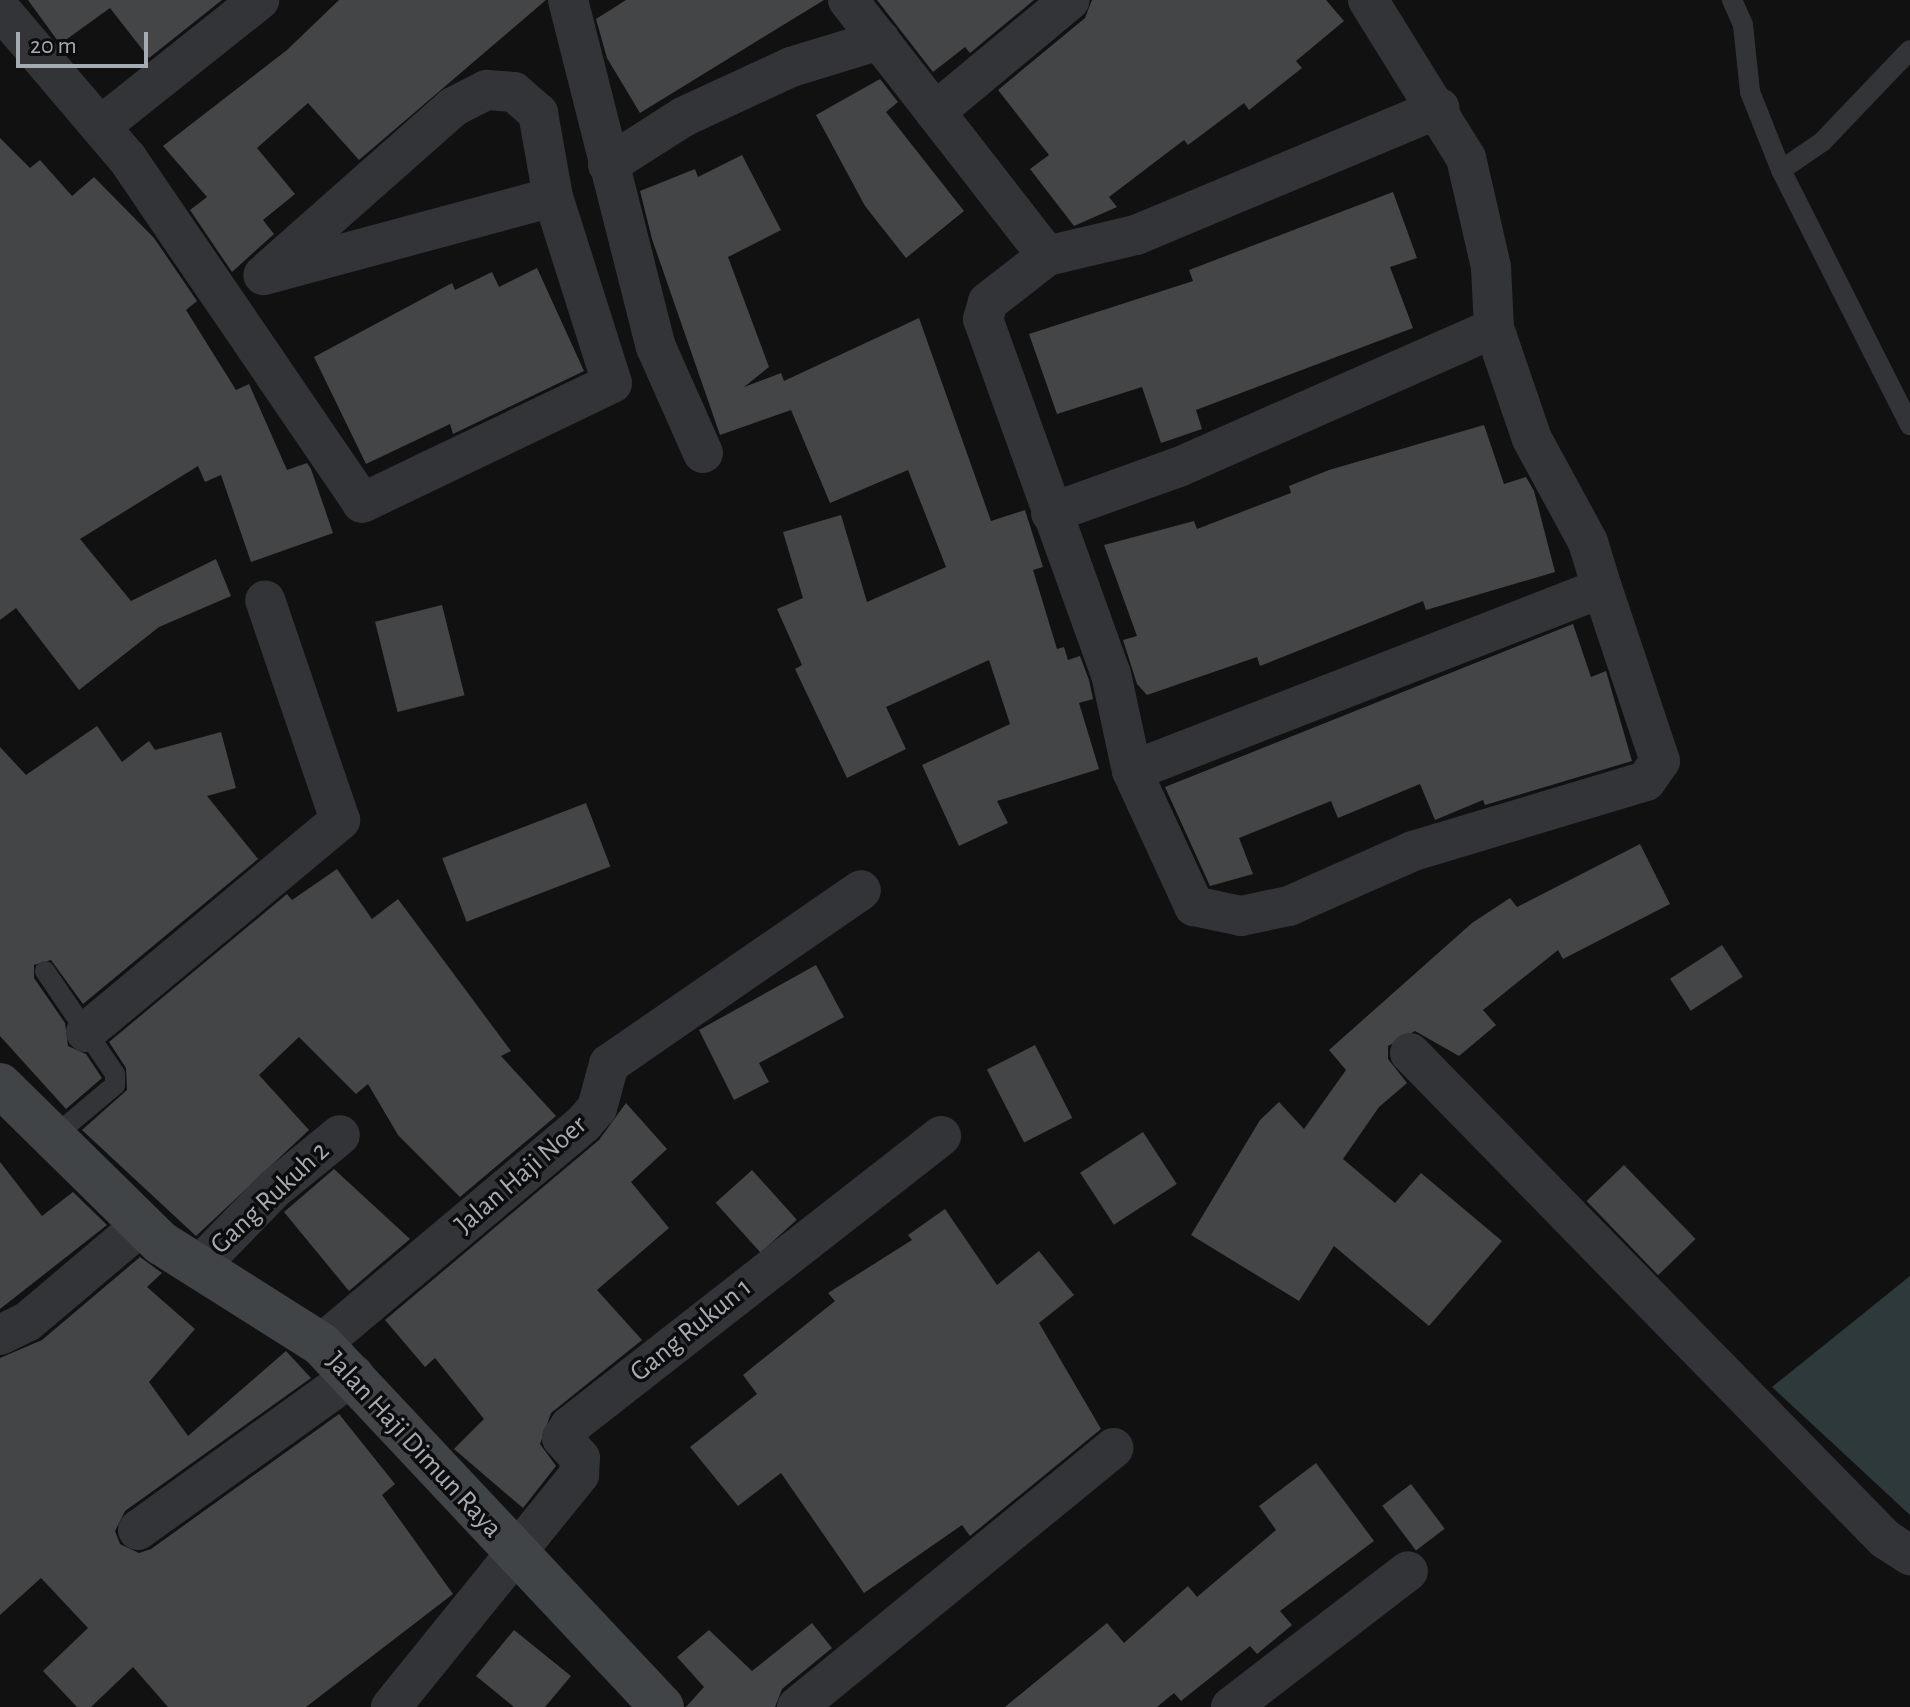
<!DOCTYPE html>
<style>
body{margin:0}
#map{position:relative;width:1910px;height:1707px;overflow:hidden;background:#111112;font-family:"Alegreya Sans",sans-serif}
div>[style]{position:absolute}
.water>*{inset:0;background:#2e393b}
.building>*{inset:0;background:#434547;transform-origin:0 0}
.lane>*{height:20px;margin:-10px;padding:0 10px;transform-origin:10px;border-radius:10px;background:#323437}
.street>*{height:40px;margin:-20px;padding:0 20px;transform-origin:20px;border-radius:20px;background:#323437}
.secondary>*{height:44px;margin:-22px;padding:0 22px;transform-origin:22px;border-radius:22px;background:#404446}
span{translate:-50% -50%;white-space:nowrap;text-align:center;line-height:1.15;-webkit-text-stroke:7px #0c0c0d;paint-order:stroke}
.street-label{font-size:28px;color:#a4acb1}
.scale{position:absolute;left:16px;top:32px;width:132px;height:36px;box-sizing:border-box;border:4px solid #a4acb1;border-top:0;padding-left:10px;font-size:24px;line-height:28px;white-space:nowrap;color:#a4acb1;-webkit-text-stroke:6px #0c0c0d;paint-order:stroke}
</style>
<div id="map">
<div class="water">
<i style="clip-path:polygon(1910px 1276px,1910px 1515px,1772px 1387px)"></i>
</div>
<div class="building">
<i style="clip-path:polygon(28px 0,222px 0,149px 58px,110px 8px,60px 44px)"></i>
<i style="clip-path:polygon(339px 0,546px 0,359px 160px,308px 103px,257px 148px,295px 194px,263px 220px,274px 234px,232px 272px,190px 210px,207px 197px,163px 146px,287px 50px)"></i>
<i style="clip-path:polygon(626px 0,824px 0,640px 113px,607px 58px,596px 19px)"></i>
<i style="clip-path:polygon(877px 0,1034px 0,970px 53px,965px 47px,933px 72px)"></i>
<i style="clip-path:polygon(1092px 0,1326px 0,1344px 21px,1296px 61px,1302px 68px,1249px 110px,1244px 103px,1188px 145px,1184px 140px,1109px 197px,1117px 207px,1074px 226px,1030px 169px,1049px 155px,998px 90px,1085px 18px)"></i>
<i style="clip-path:polygon(880px 79px,898px 102px,886px 112px,964px 211px,906px 258px,865px 206px,816px 115px)"></i>
<i style="clip-path:polygon(0 138px,30px 168px,40px 160px,72px 196px,94px 177px,154px 238px,197px 301px,186px 310px,236px 390px,249px 384px,287px 470px,307px 463px,311px 469px,333px 533px,251px 562px,221px 475px,205px 482px,198px 466px,80px 539px,131px 601px,216px 559px,231px 596px,159px 627px,79px 690px,16px 608px,0 620px)"></i>
<i style="clip-path:polygon(742px 155px,781px 230px,728px 257px,769px 367px,744px 387px,781px 373px,784px 381px,919px 318px,991px 521px,1025px 510px,1043px 567px,1033px 570px,1057px 649px,1064px 647px,1068px 660px,1080px 656px,1089px 680px,1093px 699px,1079px 703px,1099px 769px,997px 801px,1008px 823px,959px 846px,922px 765px,1010px 724px,989px 660px,886px 707px,906px 749px,847px 778px,795px 669px,802px 665px,777px 609px,803px 598px,783px 532px,841px 515px,867px 602px,946px 567px,908px 470px,830px 503px,791px 410px,720px 435px,652px 239px,640px 191px,695px 169px,698px 177px)"></i>
<i style="clip-path:polygon(1393px 192px,1417px 258px,1390px 267px,1413px 328px,1196px 410px,1202px 429px,1161px 443px,1142px 387px,1057px 414px,1029px 334px,1193px 281px,1189px 270px)"></i>
<i style="clip-path:polygon(537px 268px,584px 371px,453px 434px,450px 424px,366px 464px,314px 357px,452px 283px,455px 290px,492px 272px,499px 287px)"></i>
<i style="clip-path:polygon(1484px 425px,1504px 484px,1526px 477px,1534px 491px,1555px 572px,1426px 610px,1423px 601px,1260px 666px,1257px 657px,1147px 695px,1137px 684px,1123px 640px,1137px 636px,1104px 545px,1194px 521px,1197px 529px,1291px 493px,1289px 486px,1329px 470px)"></i>
<i style="left:442px;top:605px;width:93px;height:69px;rotate:76deg"></i>
<i style="clip-path:polygon(1573px 624px,1591px 677px,1606px 671px,1632px 761px,1485px 805px,1483px 800px,1435px 820px,1420px 784px,1338px 818px,1331px 801px,1239px 838px,1253px 874px,1210px 886px,1165px 787px)"></i>
<i style="clip-path:polygon(97px 726px,122px 762px,149px 741px,155px 750px,221px 732px,236px 788px,207px 796px,258px 859px,83px 1004px,51px 960px,34px 965px,34px 978px,65px 1023px,68px 1046px,86px 1054px,102px 1078px,66px 1109px,0 1036px,0 747px,26px 775px)"></i>
<i style="left:586px;top:803px;width:68px;height:154px;rotate:69deg"></i>
<i style="clip-path:polygon(1640px 844px,1670px 904px,1563px 959px,1558px 950px,1483px 1010px,1496px 1025px,1459px 1056px,1415px 1031px,1388px 1046px,1388px 1059px,1407px 1083px,1379px 1107px,1343px 1159px,1395px 1203px,1421px 1173px,1502px 1241px,1429px 1326px,1334px 1246px,1299px 1301px,1191px 1235px,1260px 1120px,1279px 1102px,1304px 1129px,1346px 1070px,1329px 1050px,1472px 923px,1510px 898px,1517px 907px)"></i>
<i style="clip-path:polygon(337px 869px,372px 919px,398px 899px,511px 1051px,501px 1056px,556px 1116px,460px 1197px,398px 1135px,368px 1084px,356px 1094px,299px 1037px,259px 1075px,309px 1130px,196px 1236px,82px 1130px,127px 1090px,126px 1068px,109px 1042px,287px 894px,292px 900px)"></i>
<i style="left:1722px;top:945px;width:38px;height:62px;rotate:57deg"></i>
<i style="clip-path:polygon(816px 965px,844px 1017px,759px 1063px,769px 1082px,734px 1100px,699px 1030px)"></i>
<i style="left:1035px;top:1045px;width:82px;height:54px;rotate:63deg"></i>
<i style="clip-path:polygon(626px 1103px,667px 1149px,631px 1182px,669px 1228px,597px 1290px,642px 1340px,551px 1413px,540px 1444px,556px 1466px,523px 1508px,454px 1449px,484px 1419px,435px 1358px,425px 1367px,385px 1320px,599px 1140px)"></i>
<i style="left:1143px;top:1132px;width:62px;height:75px;rotate:57deg"></i>
<i style="clip-path:polygon(0 1162px,42px 1216px,73px 1192px,107px 1225px,0 1309px)"></i>
<i style="left:1624px;top:1165px;width:103px;height:52px;rotate:46deg"></i>
<i style="clip-path:polygon(334px 1169px,410px 1239px,349px 1291px,284px 1212px)"></i>
<i style="left:752px;top:1170px;width:67px;height:49px;rotate:48deg"></i>
<i style="clip-path:polygon(945px 1209px,997px 1285px,1039px 1251px,1074px 1295px,1039px 1323px,1101px 1429px,970px 1536px,962px 1525px,864px 1593px,781px 1473px,738px 1506px,690px 1447px,757px 1394px,743px 1375px,835px 1301px,828px 1293px,912px 1240px,908px 1235px)"></i>
<i style="clip-path:polygon(140px 1257px,162px 1273px,147px 1287px,195px 1329px,149px 1382px,188px 1436px,286px 1351px,311px 1378px,125px 1511px,115px 1531px,120px 1544px,139px 1553px,151px 1549px,339px 1414px,395px 1484px,382px 1495px,453px 1594px,306px 1707px,168px 1707px,133px 1667px,91px 1707px,77px 1707px,43px 1671px,88px 1628px,41px 1578px,0 1615px,0 1358px,42px 1340px)"></i>
<i style="clip-path:polygon(1316px 1463px,1374px 1541px,1280px 1611px,1292px 1625px,1257px 1654px,1250px 1646px,1181px 1701px,1174px 1693px,1157px 1707px,1005px 1707px,1107px 1623px,1124px 1643px,1188px 1586px,1197px 1597px,1276px 1530px,1259px 1506px)"></i>
<i style="left:1411px;top:1484px;width:56px;height:36px;rotate:53deg"></i>
<i style="clip-path:polygon(812px 1623px,832px 1648px,782px 1689px,775px 1707px,686px 1707px,704px 1687px,677px 1657px,709px 1630px,752px 1671px)"></i>
<i style="clip-path:polygon(514px 1630px,571px 1676px,545px 1707px,514px 1707px,476px 1676px)"></i>
</div>
<div class="lane">
<i style="left:1732px;top:0;width:27px;rotate:66deg"></i>
<i style="left:1743px;top:25px;width:67px;rotate:84deg"></i>
<i style="left:1750px;top:92px;width:84px;rotate:68.3deg"></i>
<i style="left:1781px;top:170px;width:50px;rotate:-34.3deg"></i>
<i style="left:1822px;top:142px;width:127px;rotate:-46.3deg"></i>
<i style="left:1781px;top:170px;width:286px;rotate:63.2deg"></i>
<i style="left:45px;top:971px;width:125px;rotate:55.8deg"></i>
<i style="left:115px;top:1074px;width:11px;rotate:90deg"></i>
<i style="left:115px;top:1085px;width:81px;rotate:140deg"></i>
</div>
<div class="street">
<i style="left:568px;top:0;width:358px;rotate:75.8deg"></i>
<i style="left:656px;top:347px;width:116px;rotate:66.1deg"></i>
<i style="left:848px;top:0;width:324px;rotate:52.1deg"></i>
<i style="left:1047px;top:256px;width:91px;rotate:-13.3deg"></i>
<i style="left:1136px;top:235px;width:329px;rotate:-22.7deg"></i>
<i style="left:0;top:9px;width:196px;rotate:49.6deg"></i>
<i style="left:127px;top:158px;width:417px;rotate:55.7deg"></i>
<i style="left:362px;top:503px;width:277px;rotate:-25.6deg"></i>
<i style="left:612px;top:383px;width:195px;rotate:-107.6deg"></i>
<i style="left:553px;top:197px;width:300px;rotate:164.9deg"></i>
<i style="left:935px;top:112px;width:175px;rotate:-39.7deg"></i>
<i style="left:102px;top:125px;width:201px;rotate:-38.5deg"></i>
<i style="left:608px;top:165px;width:89px;rotate:-32.6deg"></i>
<i style="left:683px;top:117px;width:119px;rotate:-24.8deg"></i>
<i style="left:791px;top:67px;width:93px;rotate:-16.9deg"></i>
<i style="left:1047px;top:256px;width:75px;rotate:142.1deg"></i>
<i style="left:988px;top:302px;width:18px;rotate:106deg"></i>
<i style="left:983px;top:319px;width:377px;rotate:70.2deg"></i>
<i style="left:1111px;top:674px;width:99px;rotate:77.8deg"></i>
<i style="left:1132px;top:771px;width:149px;rotate:65.3deg"></i>
<i style="left:1194px;top:906px;width:48px;rotate:12deg"></i>
<i style="left:1241px;top:916px;width:49px;rotate:-11.8deg"></i>
<i style="left:1289px;top:906px;width:136px;rotate:-23.9deg"></i>
<i style="left:1413px;top:851px;width:243px;rotate:-16.7deg"></i>
<i style="left:1646px;top:781px;width:24px;rotate:-55deg"></i>
<i style="left:1660px;top:761px;width:182px;rotate:-108.5deg"></i>
<i style="left:269px;top:270px;width:246px;rotate:-41.5deg"></i>
<i style="left:453px;top:107px;width:38px;rotate:-27deg"></i>
<i style="left:487px;top:90px;width:27px;rotate:4deg"></i>
<i style="left:514px;top:92px;width:32px;rotate:41deg"></i>
<i style="left:538px;top:113px;width:85px;rotate:79.9deg"></i>
<i style="left:1051px;top:513px;width:136px;rotate:-19.8deg"></i>
<i style="left:1179px;top:467px;width:344px;rotate:-23.8deg"></i>
<i style="left:1132px;top:771px;width:504px;rotate:-21.27deg"></i>
<i style="left:1602px;top:588px;width:48px;rotate:-106.9deg"></i>
<i style="left:1588px;top:542px;width:117px;rotate:-118.5deg"></i>
<i style="left:1532px;top:439px;width:117px;rotate:-108.9deg"></i>
<i style="left:1494px;top:328px;width:61px;rotate:-92.8deg"></i>
<i style="left:1491px;top:267px;width:112px;rotate:-102.9deg"></i>
<i style="left:1466px;top:158px;width:186px;rotate:-121.8deg"></i>
<i style="left:86px;top:1032px;width:331px;rotate:-39.8deg"></i>
<i style="left:340px;top:820px;width:232px;rotate:-108.8deg"></i>
<i style="left:1410px;top:1053px;width:680px;rotate:45.66deg"></i>
<i style="left:1885px;top:1539px;width:30px;rotate:33deg"></i>
<i style="left:201px;top:1264px;width:105px;rotate:-45.8deg"></i>
<i style="left:274px;top:1189px;width:85px;rotate:-39.3deg"></i>
<i style="left:0;top:1335px;width:30px;rotate:-26deg"></i>
<i style="left:27px;top:1322px;width:152px;rotate:-40.2deg"></i>
<i style="left:321px;top:1344px;width:344px;rotate:-40deg"></i>
<i style="left:584px;top:1123px;width:20px;rotate:-49deg"></i>
<i style="left:597px;top:1108px;width:46px;rotate:-74.7deg"></i>
<i style="left:609px;top:1064px;width:306px;rotate:-34.6deg"></i>
<i style="left:138px;top:1530px;width:266px;rotate:-35.7deg"></i>
<i style="left:391px;top:1707px;width:299px;rotate:-51deg"></i>
<i style="left:579px;top:1475px;width:17px;rotate:-87deg"></i>
<i style="left:580px;top:1458px;width:27px;rotate:-132deg"></i>
<i style="left:562px;top:1438px;width:14px;rotate:-56deg"></i>
<i style="left:570px;top:1426px;width:471px;rotate:-38deg"></i>
<i style="left:797px;top:1707px;width:409px;rotate:-39.3deg"></i>
<i style="left:1231px;top:1707px;width:223px;rotate:-37.5deg"></i>
</div>
<div class="secondary">
<i style="left:0;top:1085px;width:226px;rotate:44.5deg"></i>
<i style="left:161px;top:1243px;width:189px;rotate:32.3deg"></i>
<i style="left:321px;top:1344px;width:498px;rotate:46.8deg"></i>
</div>
<div class="street-label">
<span style="left:521px;top:1175px;rotate:-41deg">Jalan Haji Noer</span>
<span style="left:270px;top:1198px;rotate:-43deg">Gang Rukuh 2</span>
<span style="left:691px;top:1330px;rotate:-39deg">Gang Rukun 1</span>
<span style="left:414px;top:1445px;rotate:47deg">Jalan Haji Dimun Raya</span>
</div>
<div class="scale">20 m</div>
</div>
